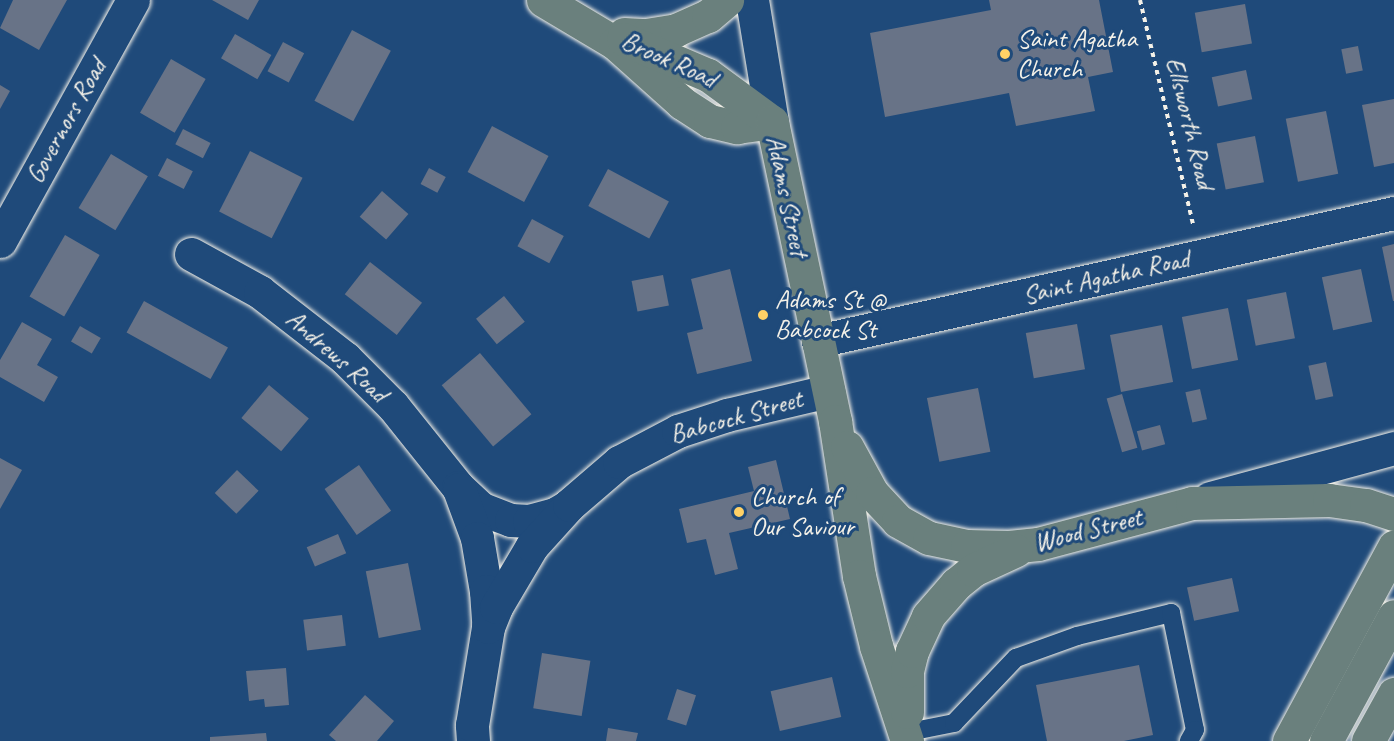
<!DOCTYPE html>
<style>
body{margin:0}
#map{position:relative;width:1394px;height:741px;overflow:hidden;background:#1f4a7a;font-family:Caveat,sans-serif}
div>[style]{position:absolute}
.building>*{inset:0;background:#687387;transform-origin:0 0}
.path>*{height:4px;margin-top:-2px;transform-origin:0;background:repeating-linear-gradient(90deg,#f4f1e8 0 4.5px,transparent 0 9px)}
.roads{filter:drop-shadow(0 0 2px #f4f1e8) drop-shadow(0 0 2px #f4f1e8)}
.service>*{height:18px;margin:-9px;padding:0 9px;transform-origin:9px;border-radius:9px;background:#1f4a7a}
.minor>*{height:33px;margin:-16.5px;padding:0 16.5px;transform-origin:16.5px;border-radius:16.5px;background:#1f4a7a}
.secondary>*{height:33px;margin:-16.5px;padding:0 16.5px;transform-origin:16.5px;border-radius:16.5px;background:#1f4a7a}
.primary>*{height:33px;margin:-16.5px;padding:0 16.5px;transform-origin:16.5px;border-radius:16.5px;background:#6a807d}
.motorway>*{height:33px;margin:-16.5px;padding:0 16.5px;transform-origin:16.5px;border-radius:16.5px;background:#6a807d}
.dots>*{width:16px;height:16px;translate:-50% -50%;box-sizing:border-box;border:3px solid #1f4a7a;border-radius:50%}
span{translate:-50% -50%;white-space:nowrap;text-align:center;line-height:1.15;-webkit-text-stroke:6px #1f4a7a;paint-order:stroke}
.poi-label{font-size:26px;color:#f4f1e8}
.left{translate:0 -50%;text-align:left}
.street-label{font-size:26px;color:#f4f1e8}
</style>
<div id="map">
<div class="building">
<i style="clip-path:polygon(13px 0,67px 0,39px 50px,0 28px)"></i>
<i style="clip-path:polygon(212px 0,259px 0,248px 20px)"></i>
<i style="clip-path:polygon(989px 0,1099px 0,1113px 72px,1088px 77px,1095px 111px,1016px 126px,1009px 93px,885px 117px,870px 33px,991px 10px)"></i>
<i style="left:1245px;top:4px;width:40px;height:51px;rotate:80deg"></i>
<i style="left:352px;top:30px;width:44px;height:80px;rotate:28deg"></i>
<i style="left:235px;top:34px;width:42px;height:28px;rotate:30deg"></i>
<i style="left:283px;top:42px;width:24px;height:33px;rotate:28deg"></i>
<i style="left:1358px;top:46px;width:25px;height:17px;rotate:79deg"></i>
<i style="left:171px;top:59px;width:40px;height:62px;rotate:30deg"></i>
<i style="left:1246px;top:70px;width:30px;height:35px;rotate:78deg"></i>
<i style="clip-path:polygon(0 85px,10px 91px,0 109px)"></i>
<i style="clip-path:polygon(1394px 99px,1394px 163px,1374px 167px,1362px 105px)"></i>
<i style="left:1326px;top:111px;width:64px;height:41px;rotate:79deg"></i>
<i style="left:492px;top:126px;width:64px;height:52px;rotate:28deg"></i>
<i style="left:183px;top:129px;width:31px;height:17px;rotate:27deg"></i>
<i style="left:1255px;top:136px;width:47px;height:39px;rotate:79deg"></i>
<i style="left:250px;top:151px;width:59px;height:68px;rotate:27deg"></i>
<i style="left:111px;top:154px;width:43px;height:63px;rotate:31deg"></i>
<i style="left:167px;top:158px;width:29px;height:20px;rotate:27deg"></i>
<i style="left:429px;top:168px;width:19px;height:18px;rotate:28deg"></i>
<i style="left:608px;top:169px;width:69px;height:42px;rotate:28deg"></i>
<i style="left:382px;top:191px;width:35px;height:34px;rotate:41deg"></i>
<i style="left:532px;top:219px;width:36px;height:31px;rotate:28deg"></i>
<i style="left:65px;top:235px;width:40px;height:71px;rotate:30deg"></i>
<i style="clip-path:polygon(1394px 244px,1394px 301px,1393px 301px,1382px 247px)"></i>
<i style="left:370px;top:262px;width:66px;height:41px;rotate:38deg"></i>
<i style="clip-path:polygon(730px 269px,752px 361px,697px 374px,687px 333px,703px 329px,691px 279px)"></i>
<i style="left:1361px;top:269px;width:54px;height:40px;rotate:78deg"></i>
<i style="left:663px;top:275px;width:31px;height:32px;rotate:79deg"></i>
<i style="left:1286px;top:292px;width:47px;height:40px;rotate:79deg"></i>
<i style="left:504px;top:296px;width:33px;height:36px;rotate:51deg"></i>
<i style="left:144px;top:301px;width:96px;height:36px;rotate:29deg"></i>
<i style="left:1228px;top:308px;width:53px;height:47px;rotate:79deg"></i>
<i style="clip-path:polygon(22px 322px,52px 339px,37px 365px,58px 377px,44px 402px,0 377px,0 360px)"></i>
<i style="left:1077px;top:324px;width:46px;height:52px;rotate:80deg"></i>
<i style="left:1162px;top:325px;width:58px;height:53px;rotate:79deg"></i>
<i style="left:80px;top:326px;width:24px;height:18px;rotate:30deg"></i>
<i style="left:480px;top:353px;width:80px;height:50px;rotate:50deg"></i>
<i style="left:1326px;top:362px;width:35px;height:18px;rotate:78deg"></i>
<i style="left:269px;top:385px;width:52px;height:43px;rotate:40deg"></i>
<i style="left:978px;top:388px;width:65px;height:52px;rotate:79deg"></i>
<i style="left:1200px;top:389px;width:31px;height:15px;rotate:77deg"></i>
<i style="left:1122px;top:394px;width:56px;height:16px;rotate:74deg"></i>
<i style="left:1160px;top:425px;width:20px;height:24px;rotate:75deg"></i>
<i style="clip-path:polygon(0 458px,22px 470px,0 509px)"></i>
<i style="clip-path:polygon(776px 460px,790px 519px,729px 533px,738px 569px,715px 575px,706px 539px,687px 543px,679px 509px,754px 491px,748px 467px)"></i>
<i style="left:359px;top:465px;width:56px;height:42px;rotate:55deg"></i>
<i style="left:237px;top:470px;width:30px;height:32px;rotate:44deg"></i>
<i style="left:338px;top:534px;width:21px;height:34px;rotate:67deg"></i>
<i style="left:408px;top:563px;width:68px;height:43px;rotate:79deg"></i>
<i style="left:1232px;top:578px;width:34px;height:46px;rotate:78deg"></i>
<i style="left:342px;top:615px;width:31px;height:39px;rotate:83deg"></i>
<i style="left:542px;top:653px;width:49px;height:56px;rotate:9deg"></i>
<i style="clip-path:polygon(1139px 665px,1153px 735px,1124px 741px,1047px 741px,1036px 685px)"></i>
<i style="clip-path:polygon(286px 668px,289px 705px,265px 707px,264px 699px,249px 701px,246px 671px)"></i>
<i style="left:832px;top:677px;width:41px;height:63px;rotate:77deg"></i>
<i style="left:677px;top:689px;width:20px;height:32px;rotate:18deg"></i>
<i style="clip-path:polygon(365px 695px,394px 721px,377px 741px,336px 741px,329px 735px)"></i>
<i style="clip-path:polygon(608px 728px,638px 733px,636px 741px,606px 741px)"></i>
<i style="clip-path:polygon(266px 733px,267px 741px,210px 741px,210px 737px)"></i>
</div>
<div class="path">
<i style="left:1140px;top:0;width:230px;rotate:76.7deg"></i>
</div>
<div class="roads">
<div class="service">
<i style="left:909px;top:732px;width:46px;rotate:-11.3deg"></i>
<i style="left:954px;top:723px;width:90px;rotate:-46.4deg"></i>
<i style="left:1016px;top:658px;width:65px;rotate:-19.8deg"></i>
<i style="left:1077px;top:636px;width:97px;rotate:-13.7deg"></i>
<i style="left:1171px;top:613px;width:119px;rotate:78.4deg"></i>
<i style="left:1195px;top:730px;width:13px;rotate:119deg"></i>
</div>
<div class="minor">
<i style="left:0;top:241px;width:275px;rotate:-61.1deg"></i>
<i style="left:191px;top:254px;width:79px;rotate:28.8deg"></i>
<i style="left:260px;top:292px;width:108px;rotate:37.8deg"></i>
<i style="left:345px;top:358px;width:68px;rotate:45deg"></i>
<i style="left:393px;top:406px;width:104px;rotate:51.3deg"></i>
<i style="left:458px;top:487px;width:33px;rotate:43deg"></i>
<i style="left:482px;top:509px;width:31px;rotate:21deg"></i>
<i style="left:511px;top:520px;width:18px;rotate:3deg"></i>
<i style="left:529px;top:521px;width:27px;rotate:-15deg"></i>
<i style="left:555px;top:514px;width:12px;rotate:-31deg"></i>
<i style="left:818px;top:341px;width:590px;rotate:-12.53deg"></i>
<i style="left:459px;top:489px;width:52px;rotate:69.8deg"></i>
<i style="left:477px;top:538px;width:54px;rotate:80.4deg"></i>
<i style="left:486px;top:591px;width:31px;rotate:86deg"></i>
<i style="left:473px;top:741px;width:16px;rotate:-94deg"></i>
<i style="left:472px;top:725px;width:99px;rotate:-80.7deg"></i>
<i style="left:488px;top:627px;width:22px;rotate:-68deg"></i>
<i style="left:496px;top:607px;width:71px;rotate:-59.5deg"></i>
<i style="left:532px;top:546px;width:55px;rotate:-47.9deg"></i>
<i style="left:569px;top:505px;width:66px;rotate:-40.7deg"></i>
<i style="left:619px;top:462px;width:67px;rotate:-27.7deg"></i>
<i style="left:678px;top:431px;width:52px;rotate:-18.1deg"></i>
<i style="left:727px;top:415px;width:104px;rotate:-13.4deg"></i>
</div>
<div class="secondary">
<i style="left:752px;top:0;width:124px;rotate:80.7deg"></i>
<i style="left:1210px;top:498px;width:191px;rotate:-15.2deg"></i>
</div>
<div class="primary">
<i style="left:543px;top:0;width:84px;rotate:30.8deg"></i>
<i style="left:615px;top:43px;width:90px;rotate:41.8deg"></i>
<i style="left:682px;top:103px;width:33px;rotate:33deg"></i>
<i style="left:710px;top:121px;width:28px;rotate:13deg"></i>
<i style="left:737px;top:127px;width:35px;rotate:-8deg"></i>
<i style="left:624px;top:34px;width:22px;rotate:3deg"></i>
<i style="left:646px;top:35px;width:30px;rotate:-9deg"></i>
<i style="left:676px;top:30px;width:35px;rotate:-24deg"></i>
<i style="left:708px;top:16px;width:25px;rotate:-40deg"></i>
<i style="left:623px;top:39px;width:92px;rotate:23deg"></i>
<i style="left:708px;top:75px;width:79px;rotate:36.3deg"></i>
<i style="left:772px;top:122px;width:306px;rotate:78.1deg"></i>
<i style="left:835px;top:421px;width:157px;rotate:81.2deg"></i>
<i style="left:859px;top:576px;width:72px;rotate:76.3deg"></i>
<i style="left:876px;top:646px;width:100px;rotate:71.9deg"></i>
<i style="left:847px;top:447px;width:52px;rotate:61.5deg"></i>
<i style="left:872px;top:493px;width:38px;rotate:47deg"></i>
<i style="left:898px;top:521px;width:35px;rotate:29deg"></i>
<i style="left:929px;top:538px;width:39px;rotate:12deg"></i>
<i style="left:967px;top:546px;width:42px;rotate:1.4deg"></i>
<i style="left:1009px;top:547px;width:29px;rotate:-6deg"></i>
<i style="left:1038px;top:544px;width:159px;rotate:-14.9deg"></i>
<i style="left:1192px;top:503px;width:137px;rotate:-1.3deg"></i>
<i style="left:1329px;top:500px;width:37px;rotate:8deg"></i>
<i style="left:1366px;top:505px;width:29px;rotate:18deg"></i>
<i style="left:907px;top:712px;width:41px;rotate:-90deg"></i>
<i style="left:907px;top:671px;width:21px;rotate:-76deg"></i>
<i style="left:912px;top:651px;width:38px;rotate:-65deg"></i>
<i style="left:928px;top:616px;width:43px;rotate:-48.8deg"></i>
<i style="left:956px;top:584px;width:22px;rotate:-39deg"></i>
<i style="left:973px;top:570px;width:47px;rotate:-24.9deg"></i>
</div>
<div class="motorway">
<i style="left:1289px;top:741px;width:221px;rotate:-61.6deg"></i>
<i style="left:1326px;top:741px;width:142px;rotate:-61.5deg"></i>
<i style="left:1368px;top:741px;width:54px;rotate:-61deg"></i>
</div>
</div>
<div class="dots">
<i style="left:1005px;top:54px;background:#ffd166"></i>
<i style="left:763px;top:315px;background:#ffd166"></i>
<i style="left:739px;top:512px;background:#ffd166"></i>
</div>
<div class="poi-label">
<span class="left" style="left:1017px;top:54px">Saint Agatha<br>Church</span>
<span class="left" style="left:775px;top:315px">Adams St @<br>Babcock St</span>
<span class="left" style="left:751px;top:512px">Church of<br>Our Saviour</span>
</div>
<div class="street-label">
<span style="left:669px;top:60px;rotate:24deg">Brook Road</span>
<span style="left:66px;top:121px;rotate:-61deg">Governors Road</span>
<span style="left:1190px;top:123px;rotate:76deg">Ellsworth Road</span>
<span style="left:787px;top:196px;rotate:78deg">Adams Street</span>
<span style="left:1106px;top:277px;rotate:-13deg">Saint Agatha Road</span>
<span style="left:337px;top:356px;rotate:41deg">Andrews Road</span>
<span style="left:736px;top:417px;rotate:-16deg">Babcock Street</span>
<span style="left:1088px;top:530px;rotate:-14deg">Wood Street</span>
</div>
</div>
